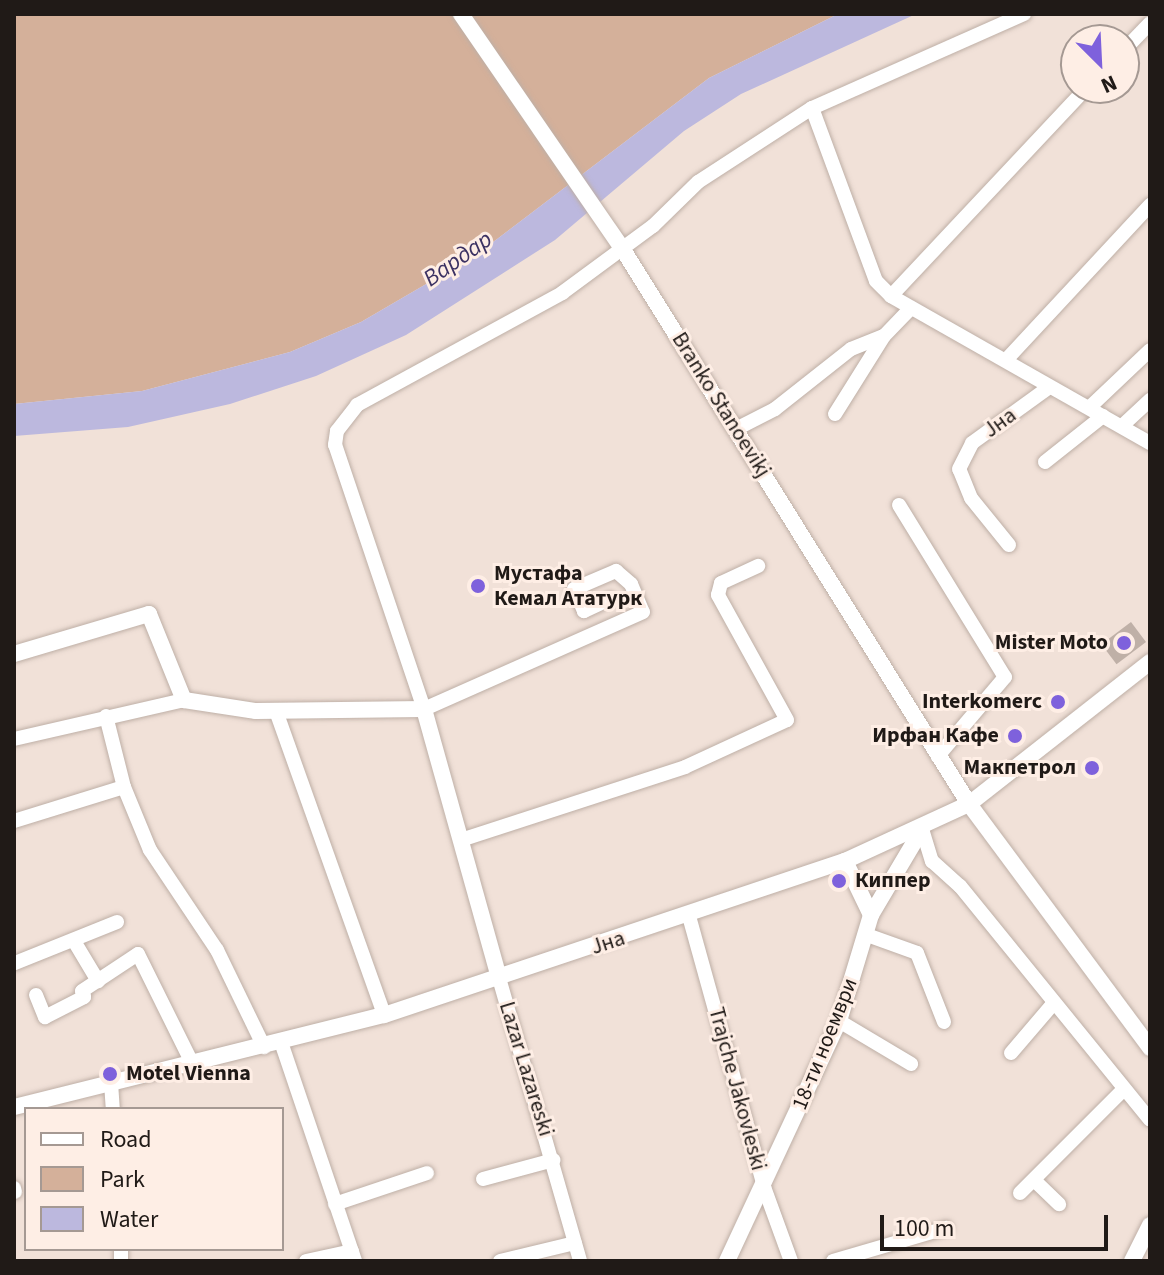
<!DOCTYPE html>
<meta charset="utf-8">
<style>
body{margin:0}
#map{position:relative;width:1164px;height:1275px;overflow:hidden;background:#f1e1d8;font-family:"Source Sans 3",sans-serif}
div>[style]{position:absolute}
.green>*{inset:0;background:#d4b09a}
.water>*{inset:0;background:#bcb8de}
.building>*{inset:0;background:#bfb0a7;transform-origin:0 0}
.roads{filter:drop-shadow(0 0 2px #beafa6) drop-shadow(0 0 2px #beafa6)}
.minor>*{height:14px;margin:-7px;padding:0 7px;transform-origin:7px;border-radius:7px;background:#fff}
.tertiary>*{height:16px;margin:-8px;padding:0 8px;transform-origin:8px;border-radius:8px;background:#fff}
.dots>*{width:22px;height:22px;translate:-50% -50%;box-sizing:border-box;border:4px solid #feeee5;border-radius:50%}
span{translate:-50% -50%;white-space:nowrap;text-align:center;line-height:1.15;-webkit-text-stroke:6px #feeee5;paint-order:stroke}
.street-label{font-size:22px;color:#201a17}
.poi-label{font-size:22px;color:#201a17;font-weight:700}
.left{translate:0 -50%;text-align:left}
.right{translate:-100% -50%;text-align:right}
.water-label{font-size:24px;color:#3b3162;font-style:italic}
.frame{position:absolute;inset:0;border:16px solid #201a17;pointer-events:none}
.legend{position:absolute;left:24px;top:1107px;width:260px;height:144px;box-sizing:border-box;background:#feeee5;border:2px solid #a59993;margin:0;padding:10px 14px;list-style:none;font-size:24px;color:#201a17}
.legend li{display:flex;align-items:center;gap:16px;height:40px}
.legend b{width:40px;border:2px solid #a59993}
.north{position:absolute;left:1060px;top:24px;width:80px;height:80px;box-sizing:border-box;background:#feeee5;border:2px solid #a59993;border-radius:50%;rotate:156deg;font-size:22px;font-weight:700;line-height:32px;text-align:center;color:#201a17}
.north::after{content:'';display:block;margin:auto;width:28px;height:36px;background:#7e61dc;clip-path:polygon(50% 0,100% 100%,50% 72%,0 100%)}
.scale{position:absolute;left:880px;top:1215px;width:228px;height:36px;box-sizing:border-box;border:4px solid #201a17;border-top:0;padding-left:10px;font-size:24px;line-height:28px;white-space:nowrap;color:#201a17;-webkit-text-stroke:6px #feeee5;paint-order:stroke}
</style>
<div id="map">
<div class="green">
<i style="clip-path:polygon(14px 14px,838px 14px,709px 78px,476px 255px,361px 322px,290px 352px,142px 391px,14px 404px)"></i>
</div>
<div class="water">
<i style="clip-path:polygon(838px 14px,916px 14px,741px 94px,684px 131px,555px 240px,406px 335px,316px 376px,230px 404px,128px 427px,14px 436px,14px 404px,142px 391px,290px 352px,361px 322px,476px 255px,709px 78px)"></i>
</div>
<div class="building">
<i style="left:1131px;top:622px;width:25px;height:37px;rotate:53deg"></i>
</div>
<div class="roads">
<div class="minor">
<i style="left:1124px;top:50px;width:37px;rotate:-46deg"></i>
<i style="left:812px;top:108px;width:232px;rotate:-23.9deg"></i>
<i style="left:891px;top:296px;width:285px;rotate:-46.8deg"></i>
<i style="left:1006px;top:360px;width:212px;rotate:-47.1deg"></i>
<i style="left:1091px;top:406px;width:81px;rotate:-43.5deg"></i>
<i style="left:835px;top:414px;width:92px;rotate:-57.9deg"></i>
<i style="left:1123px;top:425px;width:37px;rotate:-43deg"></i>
<i style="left:736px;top:429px;width:44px;rotate:-27.1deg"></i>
<i style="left:775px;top:409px;width:97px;rotate:-38.3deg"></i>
<i style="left:851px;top:349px;width:35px;rotate:-22deg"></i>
<i style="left:884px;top:336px;width:39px;rotate:-46deg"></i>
<i style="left:1045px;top:462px;width:74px;rotate:-38.4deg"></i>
<i style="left:899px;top:505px;width:202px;rotate:58.4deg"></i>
<i style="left:1005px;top:677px;width:104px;rotate:130.3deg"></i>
<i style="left:1009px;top:545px;width:60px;rotate:-129deg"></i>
<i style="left:971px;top:498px;width:31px;rotate:-112deg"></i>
<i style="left:959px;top:469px;width:29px;rotate:-63deg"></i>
<i style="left:972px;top:443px;width:94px;rotate:-35.9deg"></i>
<i style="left:610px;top:599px;width:29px;rotate:155deg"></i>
<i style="left:584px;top:611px;width:24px;rotate:-114deg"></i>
<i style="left:574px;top:589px;width:46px;rotate:-23.2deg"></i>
<i style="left:616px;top:571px;width:20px;rotate:41deg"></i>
<i style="left:631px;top:584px;width:30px;rotate:67deg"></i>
<i style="left:643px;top:612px;width:240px;rotate:156.1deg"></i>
<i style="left:424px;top:709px;width:279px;rotate:-108.6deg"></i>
<i style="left:335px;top:445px;width:14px;rotate:-82deg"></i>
<i style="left:337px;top:431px;width:33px;rotate:-52deg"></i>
<i style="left:357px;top:405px;width:234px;rotate:-28.6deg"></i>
<i style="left:562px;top:293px;width:113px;rotate:-36.4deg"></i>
<i style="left:653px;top:226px;width:63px;rotate:-44.4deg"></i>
<i style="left:698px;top:182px;width:136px;rotate:-33deg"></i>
<i style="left:812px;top:108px;width:184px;rotate:69.7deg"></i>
<i style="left:876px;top:281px;width:21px;rotate:45deg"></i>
<i style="left:891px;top:296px;width:298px;rotate:29.6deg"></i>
<i style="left:276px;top:711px;width:323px;rotate:70.4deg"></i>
<i style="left:106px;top:716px;width:73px;rotate:75.8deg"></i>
<i style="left:124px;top:787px;width:68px;rotate:67.6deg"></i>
<i style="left:150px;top:850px;width:120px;rotate:56.2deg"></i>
<i style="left:217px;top:950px;width:108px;rotate:64.1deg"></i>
<i style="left:14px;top:739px;width:174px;rotate:-12.9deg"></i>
<i style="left:14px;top:821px;width:115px;rotate:-17.2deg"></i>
<i style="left:922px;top:829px;width:34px;rotate:73deg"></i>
<i style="left:932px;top:861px;width:38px;rotate:42deg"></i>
<i style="left:960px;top:886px;width:301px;rotate:50.9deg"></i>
<i style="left:464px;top:839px;width:232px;rotate:-18deg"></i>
<i style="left:685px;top:767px;width:112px;rotate:-24.7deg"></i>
<i style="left:787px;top:720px;width:143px;rotate:-118.9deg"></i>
<i style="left:718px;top:595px;width:12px;rotate:-76deg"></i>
<i style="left:721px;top:583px;width:41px;rotate:-24.7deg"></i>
<i style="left:689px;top:916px;width:281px;rotate:74.5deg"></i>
<i style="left:764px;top:1187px;width:79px;rotate:70deg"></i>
<i style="left:867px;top:935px;width:53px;rotate:19.8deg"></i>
<i style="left:917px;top:953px;width:74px;rotate:68.6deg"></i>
<i style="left:74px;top:941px;width:47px;rotate:59deg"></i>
<i style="left:15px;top:963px;width:110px;rotate:-21.9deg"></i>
<i style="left:499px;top:978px;width:294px;rotate:74deg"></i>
<i style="left:36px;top:995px;width:24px;rotate:68deg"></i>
<i style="left:45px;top:1017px;width:44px;rotate:-27.1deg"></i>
<i style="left:84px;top:997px;width:6px;rotate:-108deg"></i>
<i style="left:82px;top:991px;width:67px;rotate:-33.5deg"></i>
<i style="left:138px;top:954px;width:122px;rotate:63.6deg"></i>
<i style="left:839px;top:1021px;width:84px;rotate:30.8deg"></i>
<i style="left:281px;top:1042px;width:231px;rotate:71.3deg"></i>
<i style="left:1011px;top:1053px;width:63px;rotate:-49.5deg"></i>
<i style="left:111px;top:1083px;width:26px;rotate:86deg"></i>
<i style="left:483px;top:1179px;width:73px;rotate:-15deg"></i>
<i style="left:1034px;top:1180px;width:35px;rotate:44deg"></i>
<i style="left:14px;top:1188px;width:4px;rotate:76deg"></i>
<i style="left:1020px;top:1193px;width:146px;rotate:-45deg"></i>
<i style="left:335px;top:1204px;width:97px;rotate:-18.6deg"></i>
<i style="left:121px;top:1249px;width:12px;rotate:90deg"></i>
<i style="left:306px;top:1261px;width:47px;rotate:-12.3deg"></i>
<i style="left:500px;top:1261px;width:77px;rotate:-13.5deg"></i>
<i style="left:833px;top:1261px;width:118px;rotate:-16.3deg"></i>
</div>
<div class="tertiary">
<i style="left:461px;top:14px;width:284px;rotate:55.5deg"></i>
<i style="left:622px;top:248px;width:655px;rotate:58.03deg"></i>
<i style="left:969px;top:804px;width:304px;rotate:53.4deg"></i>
<i style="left:14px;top:654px;width:141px;rotate:-16.5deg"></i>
<i style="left:149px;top:614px;width:93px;rotate:67.9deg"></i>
<i style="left:184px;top:700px;width:73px;rotate:8.7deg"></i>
<i style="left:256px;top:711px;width:168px;rotate:-0.7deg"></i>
<i style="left:424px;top:709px;width:279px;rotate:74.4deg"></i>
<i style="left:845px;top:861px;width:60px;rotate:64.3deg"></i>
<i style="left:14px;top:1107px;width:381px;rotate:-14deg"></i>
<i style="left:384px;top:1015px;width:486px;rotate:-18.5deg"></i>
<i style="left:845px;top:861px;width:136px;rotate:-24.7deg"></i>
<i style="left:969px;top:804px;width:230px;rotate:-38.1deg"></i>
<i style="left:727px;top:1261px;width:265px;rotate:-65deg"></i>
<i style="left:839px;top:1021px;width:111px;rotate:-73.2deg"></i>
<i style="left:871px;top:915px;width:100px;rotate:-59.3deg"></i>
<i style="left:1132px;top:1261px;width:40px;rotate:-63.4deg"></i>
</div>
</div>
<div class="dots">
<i style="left:478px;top:586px;background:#7e61dc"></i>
<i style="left:1124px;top:643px;background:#7e61dc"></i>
<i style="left:1058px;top:702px;background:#7e61dc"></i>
<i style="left:1015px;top:736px;background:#7e61dc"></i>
<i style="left:1092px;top:768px;background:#7e61dc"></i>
<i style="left:839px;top:881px;background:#7e61dc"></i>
<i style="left:110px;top:1074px;background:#7e61dc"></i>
</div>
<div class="street-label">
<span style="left:721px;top:405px;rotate:58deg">Branko Stanoevikj</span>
<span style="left:1000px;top:423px;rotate:-36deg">Јна</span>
<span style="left:608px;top:943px;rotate:-18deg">Јна</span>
<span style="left:825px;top:1044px;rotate:-68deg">18-ти ноември</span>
<span style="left:526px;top:1069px;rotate:73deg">Lazar Lazareski</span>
<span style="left:737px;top:1089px;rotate:75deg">Trajche Jakovleski</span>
</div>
<div class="poi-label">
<span class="left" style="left:494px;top:586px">Мустафа<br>Кемал Ататурк</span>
<span class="right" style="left:1108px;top:643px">Mister Moto</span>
<span class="right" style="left:1042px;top:702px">Interkomerc</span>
<span class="right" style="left:999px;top:736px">Ирфан Кафе</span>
<span class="right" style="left:1076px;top:768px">Макпетрол</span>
<span class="left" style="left:855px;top:881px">Киппер</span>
<span class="left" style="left:126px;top:1074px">Motel Vienna</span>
</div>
<div class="water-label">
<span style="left:458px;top:259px;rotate:-35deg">Вардар</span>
</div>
<div class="frame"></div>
<ul class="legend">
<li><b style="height:10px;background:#fff"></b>Road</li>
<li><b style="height:22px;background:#d4b09a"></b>Park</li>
<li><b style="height:22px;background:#bcb8de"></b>Water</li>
</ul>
<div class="north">N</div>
<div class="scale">100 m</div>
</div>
